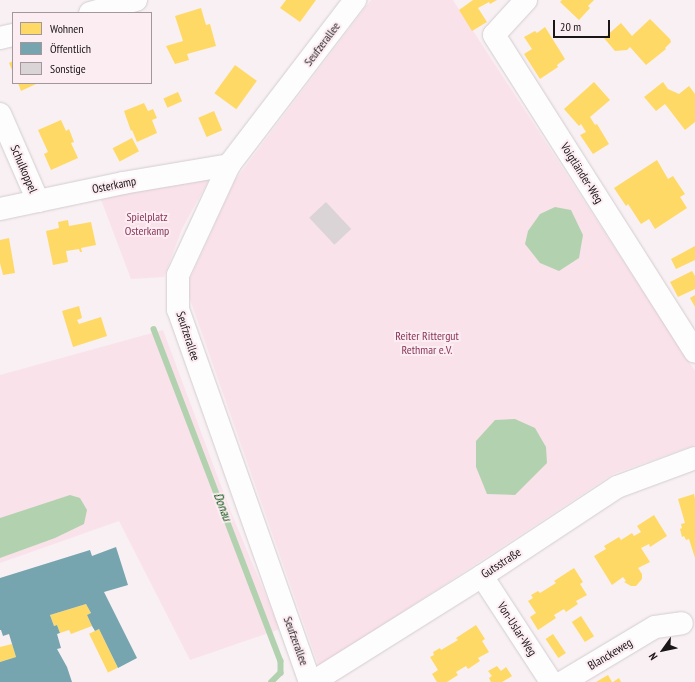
<!DOCTYPE html>
<meta charset="utf-8">
<style>
body{margin:0}
#map{position:relative;width:695px;height:682px;overflow:hidden;background:#f8f0f3;font-family:"PT Sans Narrow",sans-serif}
div>[style]{position:absolute}
.green>*{inset:0;background:#fae2ea}
.water>*{inset:0;background:#b2d2af}
.homes>*{inset:0;background:#ffd966;transform-origin:0 0}
.public>*{inset:0;background:#76a5af}
.stream>*{height:5.5px;margin:-2.75px;padding:0 2.75px;transform-origin:2.75px;border-radius:2.75px;background:#b2d2af}
.building>*{inset:0;background:#dad4d6;transform-origin:0 0}
.roads{filter:drop-shadow(0 0 1px #d3cdcf) drop-shadow(0 0 1px #d3cdcf)}
.minor>*{height:22px;margin:-11px;padding:0 11px;transform-origin:11px;border-radius:11px;background:#fefdfd}
span{translate:-50% -50%;white-space:nowrap;text-align:center;line-height:1.15;-webkit-text-stroke:4px #fcedf2;paint-order:stroke}
.street-label{font-size:12px;color:#1a1517}
.park-label{font-size:12px;color:#89375a}
.water-label{font-size:13px;color:#08510e;font-style:italic}
.legend{position:absolute;left:12px;top:12px;width:140px;height:72px;box-sizing:border-box;background:#fcedf2;border:1px solid #a2979a;margin:0;padding:5px 7px;list-style:none;font-size:12px;color:#1a1517}
.legend li{display:flex;align-items:center;gap:8px;height:20px}
.legend b{width:20px;border:1px solid #a2979a}
.north{position:absolute;left:643px;top:630px;width:40px;height:40px;-webkit-text-stroke:3px #fcedf2;paint-order:stroke;rotate:237deg;font-size:11px;font-weight:700;line-height:16px;text-align:center;color:#1a1517}
.north::after{content:'';display:block;margin:auto;width:14px;height:18px;background:#1a1517;clip-path:polygon(50% 0,100% 100%,50% 72%,0 100%)}
.scale{position:absolute;left:553px;top:20px;width:57px;height:18px;box-sizing:border-box;border:2px solid #1a1517;border-top:0;padding-left:5px;font-size:12px;line-height:14px;white-space:nowrap;color:#1a1517;-webkit-text-stroke:3px #fcedf2;paint-order:stroke}
</style>
<div id="map">
<div class="green">
<i style="clip-path:polygon(371px 0,453px 0,695px 371px,695px 445px,613px 474px,319px 667px,186px 288px,235px 180px)"></i>
<i style="clip-path:polygon(211px 176px,182px 229px,164px 277px,131px 279px,100px 197px)"></i>
<i style="clip-path:polygon(163px 330px,230px 510px,280px 629px,190px 660px,119px 521px,0 563px,0 375px)"></i>
</div>
<div class="water">
<i style="clip-path:polygon(555px 207px,571px 210px,583px 235px,579px 258px,559px 271px,540px 263px,525px 244px,528px 231px,540px 214px)"></i>
<i style="clip-path:polygon(515px 419px,535px 428px,546px 447px,547px 463px,515px 495px,487px 494px,476px 467px,476px 441px,495px 420px)"></i>
<i style="clip-path:polygon(70px 495px,80px 498px,87px 510px,84px 524px,55px 538px,0 558px,0 518px)"></i>
</div>
<div class="homes">
<i style="clip-path:polygon(286px 0,316px 0,300px 22px,280px 8px)"></i>
<i style="clip-path:polygon(473px 0,497px 0,490px 4px,489px 2px,478px 8px,487px 22px,472px 31px,459px 10px)"></i>
<i style="clip-path:polygon(562px 0,594px 0,588px 6px,590px 8px,579px 20px,560px 2px)"></i>
<i style="clip-path:polygon(201px 8px,206px 25px,210px 24px,216px 46px,187px 54px,189px 60px,175px 64px,166px 46px,183px 41px,175px 16px)"></i>
<i style="clip-path:polygon(650px 19px,670px 39px,671px 42px,665px 48px,666px 49px,646px 65px,630px 47px,627px 50px,615px 51px,604px 38px,621px 23px,632px 36px)"></i>
<i style="clip-path:polygon(545px 27px,565px 59px,557px 65px,558px 67px,540px 79px,524px 54px,532px 49px,524px 37px,535px 31px,537px 33px)"></i>
<i style="clip-path:polygon(13px 61px,13px 72px,9px 63px)"></i>
<i style="left:235px;top:65px;width:27px;height:35px;rotate:36deg"></i>
<i style="clip-path:polygon(594px 82px,610px 100px,590px 117px,595px 125px,597px 124px,609px 144px,593px 154px,580px 135px,586px 132px,581px 124px,579px 126px,564px 109px)"></i>
<i style="clip-path:polygon(663px 82px,668px 89px,679px 94px,689px 86px,695px 94px,695px 122px,685px 130px,665px 104px,656px 111px,644px 97px)"></i>
<i style="clip-path:polygon(18px 83px,38px 83px,21px 91px)"></i>
<i style="left:178px;top:92px;width:10px;height:16px;rotate:66deg"></i>
<i style="clip-path:polygon(144px 103px,148px 111px,153px 109px,157px 118px,152px 120px,157px 133px,137px 142px,132px 130px,131px 131px,124px 111px)"></i>
<i style="left:214px;top:111px;width:21px;height:17px;rotate:67deg"></i>
<i style="clip-path:polygon(61px 120px,66px 131px,69px 129px,74px 142px,71px 143px,78px 158px,51px 170px,44px 154px,48px 152px,38px 130px)"></i>
<i style="left:132px;top:138px;width:15px;height:22px;rotate:62deg"></i>
<i style="clip-path:polygon(657px 160px,668px 179px,673px 176px,685px 194px,680px 197px,687px 208px,655px 229px,649px 219px,641px 224px,628px 204px,626px 206px,614px 188px)"></i>
<i style="clip-path:polygon(68px 220px,69px 226px,91px 222px,96px 245px,81px 248px,82px 252px,80px 252px,79px 249px,66px 251px,68px 262px,53px 265px,46px 231px,59px 228px,58px 222px)"></i>
<i style="clip-path:polygon(9px 238px,15px 273px,3px 275px,0 263px,0 240px)"></i>
<i style="clip-path:polygon(695px 246px,695px 260px,676px 269px,671px 259px)"></i>
<i style="clip-path:polygon(692px 271px,695px 276px,695px 289px,678px 297px,670px 282px)"></i>
<i style="clip-path:polygon(695px 295px,695px 307px,690px 298px)"></i>
<i style="clip-path:polygon(79px 306px,82px 318px,77px 320px,79px 324px,101px 317px,107px 336px,73px 347px,62px 311px)"></i>
<i style="clip-path:polygon(694px 494px,695px 499px,695px 558px,689px 539px,686px 540px,684px 536px,682px 537px,680px 529px,682px 528px,681px 524px,685px 523px,678px 499px)"></i>
<i style="clip-path:polygon(654px 515px,667px 536px,650px 547px,649px 544px,641px 548px,650px 562px,638px 568px,642px 574px,642px 579px,636px 586px,631px 586px,624px 582px,626px 581px,623px 577px,612px 585px,594px 556px,606px 549px,604px 546px,619px 537px,621px 540px,632px 533px,634px 536px,641px 532px,637px 526px)"></i>
<i style="clip-path:polygon(574px 568px,583px 582px,580px 584px,587px 595px,576px 601px,578px 604px,566px 612px,564px 609px,554px 615px,556px 618px,538px 630px,530px 617px,536px 613px,528px 601px,533px 598px,531px 595px,538px 591px,540px 593px,556px 583px,554px 581px)"></i>
<i style="clip-path:polygon(86px 604px,91px 613px,87px 615px,92px 626px,71px 634px,69px 630px,60px 633px,57px 625px,54px 626px,50px 615px)"></i>
<i style="left:581px;top:616px;width:24px;height:11px;rotate:57deg"></i>
<i style="clip-path:polygon(476px 625px,485px 639px,482px 641px,489px 652px,478px 658px,480px 661px,468px 669px,466px 666px,456px 672px,458px 675px,447px 682px,437px 682px,432px 674px,438px 670px,430px 657px,434px 655px,433px 652px,440px 648px,441px 650px,458px 640px,456px 638px)"></i>
<i style="left:99px;top:629px;width:43px;height:11px;rotate:64deg"></i>
<i style="left:553px;top:634px;width:23px;height:9px;rotate:56deg"></i>
<i style="clip-path:polygon(12px 644px,16px 657px,0 662px,0 647px)"></i>
<i style="clip-path:polygon(497px 666px,501px 671px,506px 667px,512px 676px,502px 682px,491px 682px,489px 678px,492px 676px,488px 671px)"></i>
<i style="clip-path:polygon(608px 675px,612px 682px,596px 682px)"></i>
<i style="clip-path:polygon(619px 678px,621px 682px,613px 682px)"></i>
</div>
<div class="public">
<i style="clip-path:polygon(116px 547px,128px 585px,104px 592px,137px 658px,118px 668px,99px 629px,95px 631px,92px 626px,87px 615px,91px 613px,86px 604px,50px 615px,54px 626px,57px 625px,60px 633px,57px 634px,61px 648px,57px 649px,67px 667px,72px 682px,0 682px,0 662px,16px 657px,9px 634px,3px 636px,1px 630px,0 630px,0 578px,90px 550px,92px 556px)"></i>
</div>
<div class="stream">
<i style="left:154px;top:329px;width:355px;rotate:69.1deg"></i>
<i style="left:281px;top:661px;width:12px;rotate:90deg"></i>
<i style="left:281px;top:673px;width:13px;rotate:135deg"></i>
</div>
<div class="building">
<i style="left:326px;top:202px;width:37px;height:23px;rotate:47deg"></i>
</div>
<div class="roads">
<div class="minor">
<i style="left:526px;top:0;width:47px;rotate:132.4deg"></i>
<i style="left:494px;top:35px;width:375px;rotate:57.6deg"></i>
<i style="left:90px;top:13px;width:48px;rotate:-15.8deg"></i>
<i style="left:0;top:38px;width:13px;rotate:-13deg"></i>
<i style="left:0;top:114px;width:95px;rotate:66.4deg"></i>
<i style="left:0;top:209px;width:126px;rotate:-11.9deg"></i>
<i style="left:123px;top:183px;width:108px;rotate:-9.6deg"></i>
<i style="left:482px;top:576px;width:126px;rotate:56.9deg"></i>
<i style="left:310px;top:682px;width:395px;rotate:-109.5deg"></i>
<i style="left:178px;top:310px;width:35px;rotate:-90deg"></i>
<i style="left:178px;top:275px;width:121px;rotate:-65.1deg"></i>
<i style="left:229px;top:165px;width:208px;rotate:-52.6deg"></i>
<i style="left:313px;top:682px;width:199px;rotate:-32.1deg"></i>
<i style="left:482px;top:576px;width:162px;rotate:-33.4deg"></i>
<i style="left:617px;top:487px;width:83px;rotate:-20.4deg"></i>
<i style="left:563px;top:682px;width:107px;rotate:-30.9deg"></i>
<i style="left:655px;top:627px;width:27px;rotate:-8deg"></i>
</div>
</div>
<div class="street-label">
<span style="left:322px;top:44px;rotate:-53deg">Seufzerallee</span>
<span style="left:24px;top:169px;rotate:67deg">Schulkoppel</span>
<span style="left:582px;top:173px;rotate:58deg">Voigtländer-Weg</span>
<span style="left:114px;top:185px;rotate:-11deg">Osterkamp</span>
<span style="left:188px;top:336px;rotate:72deg">Seufzerallee</span>
<span style="left:501px;top:563px;rotate:-33deg">Gutsstraße</span>
<span style="left:517px;top:629px;rotate:57deg">Von-Uslar-Weg</span>
<span style="left:296px;top:641px;rotate:70deg">Seufzerallee</span>
<span style="left:610px;top:654px;rotate:-31deg">Blanckeweg</span>
</div>
<div class="park-label">
<span style="left:147px;top:224px">Spielplatz<br>Osterkamp</span>
<span style="left:427px;top:343px">Reiter Rittergut<br>Rethmar e.V.</span>
</div>
<div class="water-label">
<span style="left:222px;top:507px;rotate:69deg">Donau</span>
</div>
<ul class="legend">
<li><b style="height:11px;background:#ffd966"></b>Wohnen</li>
<li><b style="height:11px;background:#76a5af"></b>Öffentlich</li>
<li><b style="height:11px;background:#dad4d6"></b>Sonstige</li>
</ul>
<div class="north">N</div>
<div class="scale">20 m</div>
</div>
